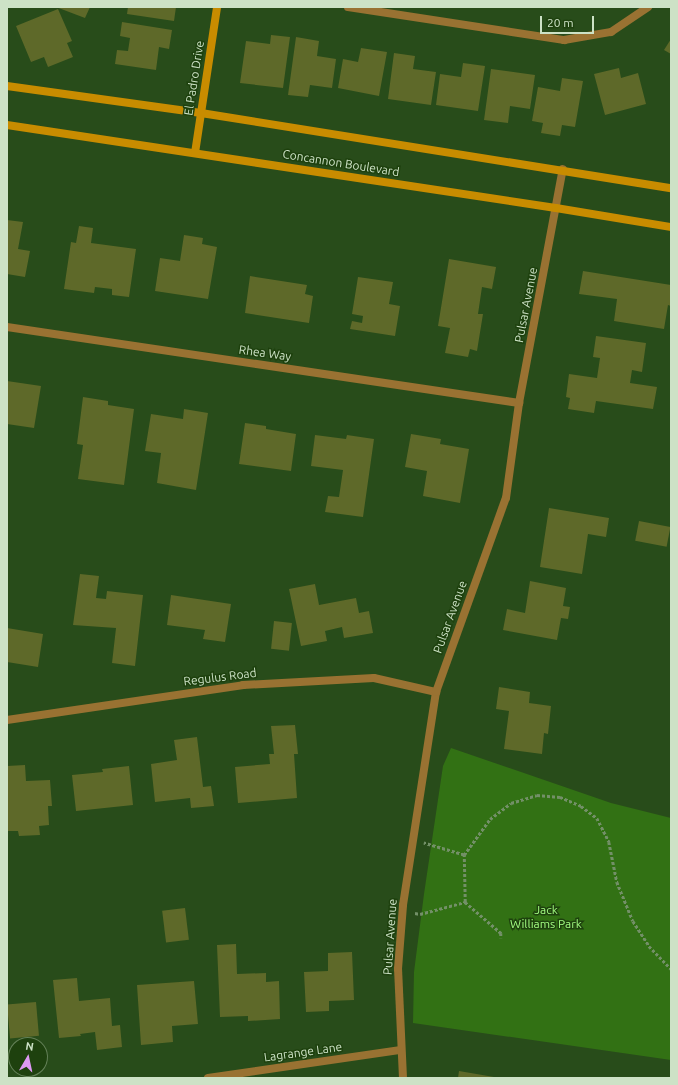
<!DOCTYPE html>
<style>
body{margin:0}
#map{position:relative;width:678px;height:1085px;overflow:hidden;background:#284c1a;font-family:Ubuntu,sans-serif}
div>[style]{position:absolute}
.green>*{inset:0;background:#327114}
.building>*{inset:0;background:#5e6929;transform-origin:0 0}
.path>*{height:2.5px;margin-top:-1.25px;transform-origin:0;background:repeating-linear-gradient(90deg,#739068 0 3px,transparent 0 5px)}
.street>*{height:8px;margin:-4px;padding:0 4px;transform-origin:4px;border-radius:4px;background:#997232}
.secondary>*{height:8px;margin:-4px;padding:0 4px;transform-origin:4px;border-radius:4px;background:#c88c00}
span{translate:-50% -50%;white-space:nowrap;text-align:center;line-height:1.15;-webkit-text-stroke:3px #1e410e;paint-order:stroke}
.street-label{font-size:12px;color:#cde2c6}
.park-label{font-size:12px;color:#a2fc81}
.frame{position:absolute;inset:0;border:8px solid #cde2c6;pointer-events:none}
.north{position:absolute;left:8px;top:1037px;width:40px;height:40px;box-sizing:border-box;background:#1e410e;border:1px solid #648158;border-radius:50%;rotate:9deg;font-size:11px;font-weight:700;line-height:16px;text-align:center;color:#cde2c6}
.north::after{content:'';display:block;margin:auto;width:14px;height:18px;background:#dd99f3;clip-path:polygon(50% 0,100% 100%,50% 72%,0 100%)}
.scale{position:absolute;left:540px;top:16px;width:54px;height:18px;box-sizing:border-box;border:2px solid #cde2c6;border-top:0;padding-left:5px;font-size:12px;line-height:14px;white-space:nowrap;color:#cde2c6;-webkit-text-stroke:3px #1e410e;paint-order:stroke}
</style>
<div id="map">
<div class="green">
<i style="clip-path:polygon(451px 748px,611px 803px,671px 818px,671px 1060px,413px 1023px,414px 972px,424px 894px,443px 766px)"></i>
</div>
<div class="building">
<i style="clip-path:polygon(56px 7px,90px 7px,85px 18px)"></i>
<i style="clip-path:polygon(128px 7px,176px 7px,174px 21px,127px 14px)"></i>
<i style="clip-path:polygon(58px 9px,72px 41px,67px 43px,73px 57px,48px 67px,44px 57px,31px 62px,16px 26px)"></i>
<i style="clip-path:polygon(122px 22px,172px 30px,169px 49px,159px 47px,156px 70px,115px 64px,117px 50px,128px 51px,130px 38px,120px 36px)"></i>
<i style="clip-path:polygon(271px 35px,290px 37px,283px 88px,240px 83px,246px 41px,270px 44px)"></i>
<i style="clip-path:polygon(296px 37px,319px 41px,317px 56px,336px 59px,332px 88px,310px 85px,308px 97px,288px 95px)"></i>
<i style="clip-path:polygon(671px 39px,671px 54px,664px 50px)"></i>
<i style="clip-path:polygon(361px 48px,387px 52px,379px 96px,338px 88px,343px 59px,358px 62px)"></i>
<i style="clip-path:polygon(394px 53px,415px 56px,413px 69px,436px 72px,431px 105px,388px 99px)"></i>
<i style="clip-path:polygon(463px 63px,485px 66px,478px 111px,436px 105px,440px 74px,461px 77px)"></i>
<i style="clip-path:polygon(619px 68px,621px 78px,638px 73px,646px 104px,605px 115px,594px 74px)"></i>
<i style="clip-path:polygon(491px 69px,535px 75px,530px 109px,510px 106px,508px 123px,484px 120px)"></i>
<i style="clip-path:polygon(562px 78px,583px 81px,575px 127px,562px 125px,560px 136px,541px 133px,543px 123px,532px 121px,538px 87px,560px 91px)"></i>
<i style="clip-path:polygon(7px 220px,23px 222px,18px 249px,30px 251px,25px 277px,7px 274px)"></i>
<i style="clip-path:polygon(79px 226px,93px 228px,91px 243px,136px 249px,129px 297px,112px 295px,112px 289px,95px 287px,94px 293px,64px 289px,71px 242px,76px 243px)"></i>
<i style="clip-path:polygon(184px 235px,203px 238px,202px 244px,217px 247px,208px 299px,155px 291px,160px 258px,180px 261px)"></i>
<i style="clip-path:polygon(449px 259px,496px 267px,492px 289px,482px 287px,478px 314px,483px 314px,477px 351px,470px 349px,468px 357px,445px 353px,450px 328px,438px 326px)"></i>
<i style="clip-path:polygon(583px 271px,671px 285px,671px 306px,668px 305px,664px 329px,614px 321px,617px 299px,579px 294px)"></i>
<i style="clip-path:polygon(250px 276px,307px 285px,305px 294px,313px 296px,309px 323px,245px 313px)"></i>
<i style="clip-path:polygon(358px 277px,393px 282px,389px 304px,400px 306px,395px 336px,350px 329px,352px 321px,362px 323px,363px 316px,352px 314px)"></i>
<i style="clip-path:polygon(596px 336px,646px 343px,642px 372px,632px 370px,630px 383px,657px 387px,653px 409px,596px 401px,594px 413px,568px 409px,570px 398px,566px 397px,569px 374px,597px 378px,600px 358px,593px 357px)"></i>
<i style="clip-path:polygon(7px 381px,41px 386px,34px 428px,7px 424px)"></i>
<i style="clip-path:polygon(83px 397px,108px 401px,108px 405px,134px 409px,124px 485px,78px 479px,83px 445px,77px 444px)"></i>
<i style="clip-path:polygon(184px 409px,208px 413px,196px 490px,157px 483px,161px 453px,145px 451px,151px 414px,183px 419px)"></i>
<i style="clip-path:polygon(245px 423px,266px 426px,266px 429px,296px 434px,291px 471px,239px 464px)"></i>
<i style="clip-path:polygon(411px 434px,441px 439px,440px 444px,469px 449px,460px 503px,423px 496px,427px 471px,405px 467px)"></i>
<i style="clip-path:polygon(315px 435px,346px 439px,347px 435px,374px 439px,363px 517px,325px 512px,328px 496px,339px 497px,343px 470px,311px 466px)"></i>
<i style="clip-path:polygon(549px 508px,609px 518px,606px 537px,588px 534px,582px 574px,540px 567px)"></i>
<i style="left:639px;top:521px;width:32px;height:20px;rotate:11deg"></i>
<i style="clip-path:polygon(80px 574px,99px 576px,96px 598px,106px 599px,107px 591px,143px 595px,135px 666px,112px 663px,116px 628px,73px 625px)"></i>
<i style="clip-path:polygon(530px 581px,566px 588px,563px 606px,570px 607px,568px 619px,561px 618px,557px 640px,503px 630px,507px 609px,525px 613px)"></i>
<i style="clip-path:polygon(315px 584px,319px 605px,356px 598px,359px 613px,369px 611px,373px 633px,344px 638px,342px 627px,325px 631px,327px 641px,301px 646px,289px 589px)"></i>
<i style="clip-path:polygon(171px 595px,231px 604px,225px 642px,203px 639px,205px 630px,167px 625px)"></i>
<i style="left:274px;top:621px;width:18px;height:28px;rotate:6deg"></i>
<i style="clip-path:polygon(7px 628px,43px 634px,38px 667px,7px 662px)"></i>
<i style="clip-path:polygon(499px 687px,530px 692px,529px 703px,551px 706px,548px 734px,544px 733px,542px 754px,504px 749px,509px 711px,496px 709px)"></i>
<i style="clip-path:polygon(295px 725px,298px 754px,294px 754px,297px 798px,238px 803px,235px 767px,270px 764px,269px 754px,274px 754px,271px 726px)"></i>
<i style="clip-path:polygon(197px 737px,203px 787px,211px 786px,214px 806px,191px 808px,190px 798px,155px 802px,151px 764px,177px 760px,174px 740px)"></i>
<i style="clip-path:polygon(25px 765px,26px 781px,50px 780px,52px 806px,48px 806px,49px 825px,39px 826px,40px 835px,19px 836px,18px 831px,7px 831px,7px 766px)"></i>
<i style="clip-path:polygon(129px 766px,133px 805px,76px 811px,72px 775px,103px 772px,102px 769px)"></i>
<i style="left:185px;top:908px;width:32px;height:23px;rotate:83deg"></i>
<i style="clip-path:polygon(236px 944px,237px 974px,266px 973px,266px 982px,279px 981px,280px 1019px,248px 1021px,248px 1016px,220px 1017px,217px 945px)"></i>
<i style="clip-path:polygon(352px 952px,354px 1000px,329px 1001px,329px 1011px,306px 1012px,304px 972px,328px 971px,328px 953px)"></i>
<i style="clip-path:polygon(77px 978px,79px 1001px,110px 998px,112px 1026px,120px 1025px,122px 1047px,97px 1050px,95px 1032px,80px 1034px,81px 1036px,59px 1038px,53px 980px)"></i>
<i style="clip-path:polygon(194px 981px,198px 1024px,172px 1026px,173px 1042px,141px 1045px,137px 985px)"></i>
<i style="left:36px;top:1002px;width:34px;height:29px;rotate:85deg"></i>
<i style="clip-path:polygon(459px 1071px,494px 1077px,494px 1078px,458px 1078px)"></i>
</div>
<div class="path">
<i style="left:464px;top:855px;width:44px;rotate:-54.2deg"></i>
<i style="left:490px;top:819px;width:26px;rotate:-37deg"></i>
<i style="left:511px;top:803px;width:27px;rotate:-17deg"></i>
<i style="left:537px;top:795px;width:23px;rotate:5deg"></i>
<i style="left:560px;top:797px;width:23px;rotate:23deg"></i>
<i style="left:581px;top:806px;width:20px;rotate:37deg"></i>
<i style="left:597px;top:818px;width:27px;rotate:63deg"></i>
<i style="left:609px;top:842px;width:41px;rotate:78.7deg"></i>
<i style="left:617px;top:882px;width:42px;rotate:67.7deg"></i>
<i style="left:633px;top:921px;width:30px;rotate:57deg"></i>
<i style="left:649px;top:946px;width:32px;rotate:46deg"></i>
<i style="left:465px;top:902px;width:48px;rotate:40.7deg"></i>
<i style="left:501px;top:933px;width:5px;rotate:90deg"></i>
<i style="left:415px;top:913px;width:5px;rotate:11deg"></i>
<i style="left:420px;top:914px;width:47px;rotate:-14.9deg"></i>
<i style="left:465px;top:902px;width:47px;rotate:-91.2deg"></i>
<i style="left:464px;top:855px;width:42px;rotate:-163.3deg"></i>
</div>
<div class="street">
<i style="left:348px;top:7px;width:219px;rotate:8.7deg"></i>
<i style="left:564px;top:40px;width:48px;rotate:-9.7deg"></i>
<i style="left:611px;top:32px;width:45px;rotate:-34deg"></i>
<i style="left:7px;top:327px;width:518px;rotate:8.44deg"></i>
<i style="left:7px;top:720px;width:239px;rotate:-8.4deg"></i>
<i style="left:243px;top:685px;width:131px;rotate:-3.1deg"></i>
<i style="left:374px;top:678px;width:64px;rotate:12.7deg"></i>
<i style="left:208px;top:1078px;width:195px;rotate:-8.3deg"></i>
<i style="left:403px;top:1078px;width:109px;rotate:-92.6deg"></i>
<i style="left:398px;top:969px;width:64px;rotate:-85.5deg"></i>
<i style="left:403px;top:905px;width:216px;rotate:-81.2deg"></i>
<i style="left:436px;top:692px;width:206px;rotate:-70.2deg"></i>
<i style="left:506px;top:498px;width:96px;rotate:-82.2deg"></i>
<i style="left:519px;top:403px;width:238px;rotate:-79.4deg"></i>
</div>
<div class="secondary">
<i style="left:7px;top:86px;width:196px;rotate:7.9deg"></i>
<i style="left:201px;top:113px;width:476px;rotate:9.1deg"></i>
<i style="left:7px;top:125px;width:555px;rotate:8.6deg"></i>
<i style="left:556px;top:208px;width:117px;rotate:9.4deg"></i>
<i style="left:195px;top:153px;width:148px;rotate:-81.4deg"></i>
</div>
<div class="street-label">
<span style="left:194px;top:78px;rotate:-81deg">El Padro Drive</span>
<span style="left:341px;top:163px;rotate:9deg">Concannon Boulevard</span>
<span style="left:526px;top:305px;rotate:-79deg">Pulsar Avenue</span>
<span style="left:265px;top:353px;rotate:8deg">Rhea Way</span>
<span style="left:450px;top:617px;rotate:-70deg">Pulsar Avenue</span>
<span style="left:220px;top:677px;rotate:-7deg">Regulus Road</span>
<span style="left:390px;top:937px;rotate:-86deg">Pulsar Avenue</span>
<span style="left:303px;top:1052px;rotate:-8deg">Lagrange Lane</span>
</div>
<div class="park-label">
<span style="left:546px;top:917px">Jack<br>Williams Park</span>
</div>
<div class="frame"></div>
<div class="north">N</div>
<div class="scale">20 m</div>
</div>
